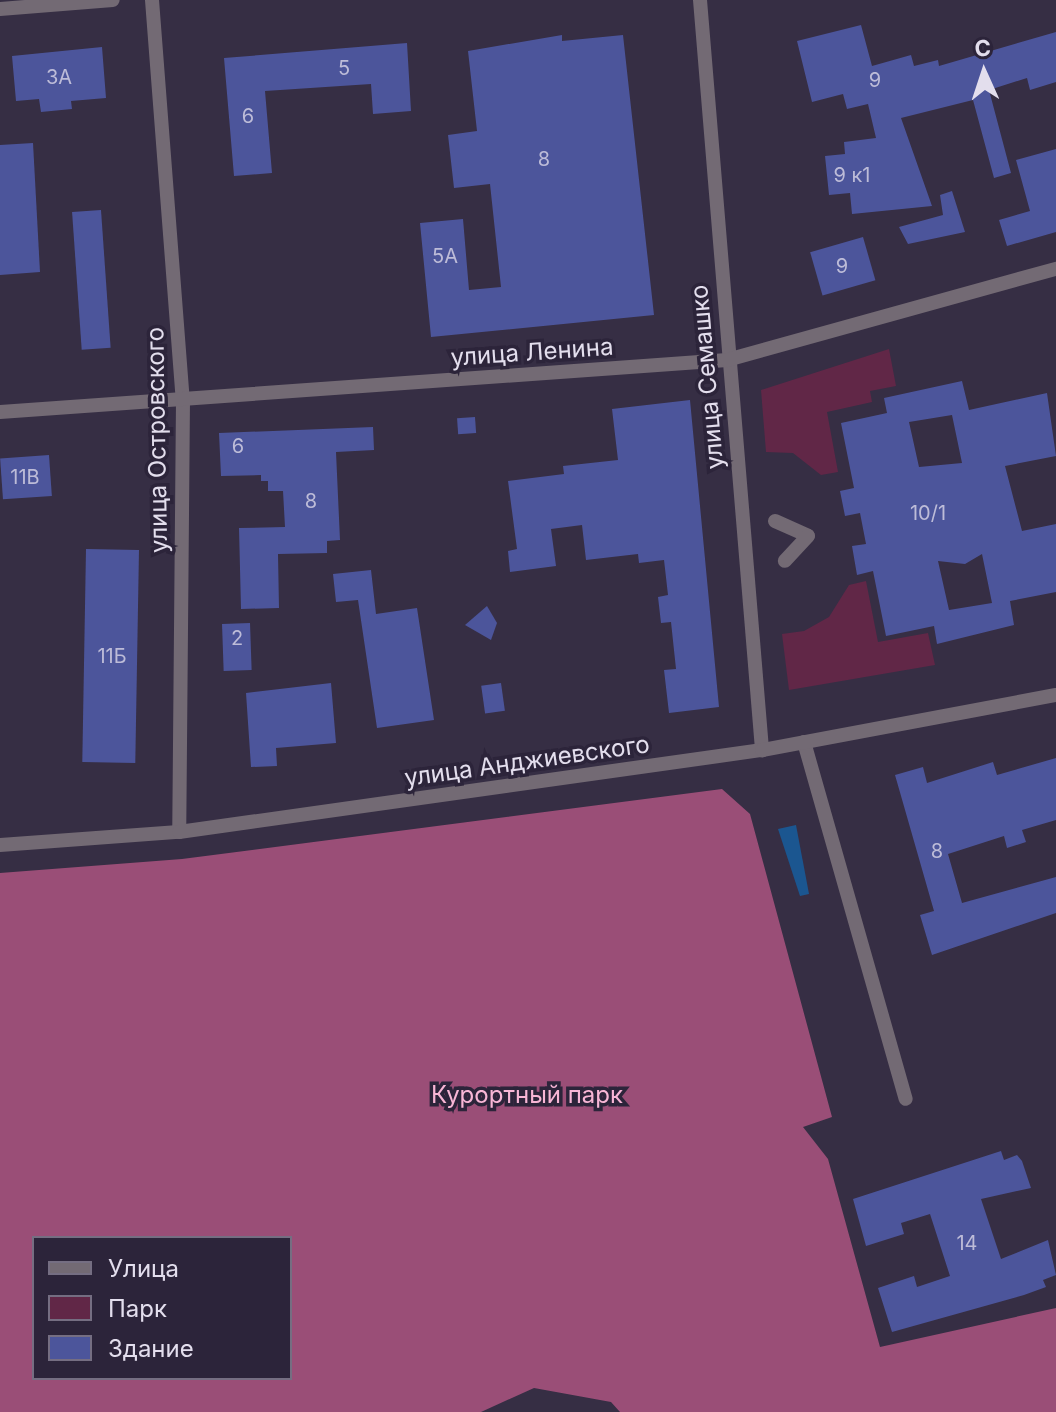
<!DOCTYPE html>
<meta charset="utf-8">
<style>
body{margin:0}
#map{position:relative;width:1056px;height:1412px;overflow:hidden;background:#362e44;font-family:Inter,sans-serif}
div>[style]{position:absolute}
.green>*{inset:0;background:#612747}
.forest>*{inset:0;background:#9a4e77}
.water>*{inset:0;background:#1b5690}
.building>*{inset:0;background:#4c559b;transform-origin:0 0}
.street>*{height:14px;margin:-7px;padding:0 7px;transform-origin:7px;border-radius:7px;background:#736a74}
span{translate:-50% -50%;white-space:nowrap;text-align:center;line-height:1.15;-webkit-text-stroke:7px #2c243a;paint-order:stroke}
.number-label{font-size:20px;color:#bdbcd8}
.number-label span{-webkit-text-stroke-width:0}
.street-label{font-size:24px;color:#e3deed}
.park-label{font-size:24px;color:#f8b6d6}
.legend{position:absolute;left:32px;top:1236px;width:260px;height:144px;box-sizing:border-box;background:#2c243a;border:2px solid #756e82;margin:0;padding:10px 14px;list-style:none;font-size:24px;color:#e3deed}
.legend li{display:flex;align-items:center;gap:16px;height:40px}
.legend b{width:40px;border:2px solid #756e82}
.north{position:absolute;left:944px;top:32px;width:80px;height:80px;-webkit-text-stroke:6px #2c243a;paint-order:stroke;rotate:357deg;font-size:22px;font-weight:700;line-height:32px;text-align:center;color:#e3deed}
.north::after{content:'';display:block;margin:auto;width:28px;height:36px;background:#e3deed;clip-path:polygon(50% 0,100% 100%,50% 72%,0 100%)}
</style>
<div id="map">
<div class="green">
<i style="clip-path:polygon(889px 349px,896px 386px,870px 391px,872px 402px,827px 412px,838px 472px,821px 475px,793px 453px,766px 452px,761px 390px)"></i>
<i style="clip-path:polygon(866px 581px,878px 642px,928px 633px,935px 665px,789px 690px,782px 634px,804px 631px,829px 617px,849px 585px)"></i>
</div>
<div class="forest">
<i style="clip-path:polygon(evenodd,722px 789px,750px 814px,832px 1117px,803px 1127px,828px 1159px,880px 1347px,1056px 1308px,1056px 1412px,620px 1412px,611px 1402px,534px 1388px,481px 1412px,0 1412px,0 873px,182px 859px,722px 789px,34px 1238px,290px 1238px,290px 1378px,34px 1378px,34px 1238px)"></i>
</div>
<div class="water">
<i style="clip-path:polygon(796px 825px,809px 894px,800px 896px,778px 829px)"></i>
</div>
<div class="building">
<i style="clip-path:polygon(861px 25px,872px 66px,911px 55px,914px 66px,938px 60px,939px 66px,1056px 32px,1056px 82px,1030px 90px,1027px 78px,989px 90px,1011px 173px,994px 178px,973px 100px,901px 118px,932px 206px,852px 214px,850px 193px,829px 195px,825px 156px,845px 154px,844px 142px,876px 138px,868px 104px,847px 109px,843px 94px,812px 102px,797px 41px)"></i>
<i style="clip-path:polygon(562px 35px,562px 41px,623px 35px,654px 315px,431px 337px,420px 223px,463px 219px,469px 290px,501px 287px,490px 184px,454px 188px,448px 135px,477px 131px,468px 51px)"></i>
<i style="clip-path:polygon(407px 43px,411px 111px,373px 114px,371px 84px,265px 91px,272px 173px,234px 176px,224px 58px)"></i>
<i style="clip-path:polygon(102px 47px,106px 98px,71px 101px,72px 109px,41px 112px,39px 99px,16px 101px,12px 56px)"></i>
<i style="clip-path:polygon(33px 143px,40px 272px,0 275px,0 145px)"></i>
<i style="clip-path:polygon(1056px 149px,1056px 232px,1007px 246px,999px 220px,1030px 211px,1016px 160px)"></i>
<i style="clip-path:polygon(952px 191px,965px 232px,908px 244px,899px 227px,943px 215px,940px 195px)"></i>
<i style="left:101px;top:210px;width:138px;height:29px;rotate:86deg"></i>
<i style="left:863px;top:237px;width:45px;height:55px;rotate:74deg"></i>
<i style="clip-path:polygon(evenodd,962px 381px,969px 410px,1047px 393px,1056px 456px,1005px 466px,1022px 531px,1056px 524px,1056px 592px,1010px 601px,1014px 625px,937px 644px,934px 626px,886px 636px,873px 571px,857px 575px,852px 546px,866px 544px,860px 513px,845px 516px,840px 491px,854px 488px,841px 423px,887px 413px,884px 398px,962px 381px,952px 415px,962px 463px,919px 467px,909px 422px,952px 415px,962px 381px,982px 554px,992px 603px,949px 610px,938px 561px,965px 564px,982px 554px)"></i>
<i style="clip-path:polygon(690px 400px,719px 707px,669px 713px,664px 670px,676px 669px,671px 622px,661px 623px,658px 597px,668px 595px,664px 560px,639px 563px,638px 554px,586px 560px,582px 525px,551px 529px,556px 566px,510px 572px,508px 551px,517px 549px,508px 481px,564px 474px,563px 466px,618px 460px,612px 409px)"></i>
<i style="left:475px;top:417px;width:16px;height:18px;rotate:86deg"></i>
<i style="clip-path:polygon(373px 427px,374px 450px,336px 452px,340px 540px,327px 541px,327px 553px,278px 554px,279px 608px,241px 609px,239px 528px,285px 527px,283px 491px,268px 491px,268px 481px,261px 481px,261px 475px,221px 476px,219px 433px)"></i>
<i style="left:49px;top:455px;width:41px;height:49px;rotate:86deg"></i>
<i style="left:86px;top:549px;width:53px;height:213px;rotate:1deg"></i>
<i style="clip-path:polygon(371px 570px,376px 614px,417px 608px,434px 720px,377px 728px,358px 600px,336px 602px,333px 574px)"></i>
<i style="clip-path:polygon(487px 606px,497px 623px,491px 640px,465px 625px)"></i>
<i style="left:250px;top:623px;width:47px;height:28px;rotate:88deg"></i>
<i style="clip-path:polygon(331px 683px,336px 743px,276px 748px,277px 766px,251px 767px,246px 693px)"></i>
<i style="left:501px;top:683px;width:28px;height:20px;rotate:82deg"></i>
<i style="clip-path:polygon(1056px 758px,1056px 820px,1022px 830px,1026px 842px,1007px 848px,1004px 836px,948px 854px,962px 903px,1056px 877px,1056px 913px,932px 955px,920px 915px,934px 911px,895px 775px,923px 767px,927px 783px,993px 762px,997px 775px)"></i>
<i style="clip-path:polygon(1001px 1151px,1004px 1160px,1017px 1155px,1022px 1161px,1031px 1188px,981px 1199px,1001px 1259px,1048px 1240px,1056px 1275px,1043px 1280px,1046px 1287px,1024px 1295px,892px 1332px,878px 1288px,914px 1276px,917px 1287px,950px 1276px,930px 1214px,901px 1223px,904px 1234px,866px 1246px,853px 1199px)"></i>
</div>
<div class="street">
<i style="left:152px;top:0;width:401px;rotate:85.6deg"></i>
<i style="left:183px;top:400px;width:432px;rotate:90.5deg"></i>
<i style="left:700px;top:0;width:753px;rotate:85.27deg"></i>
<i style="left:0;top:9px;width:113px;rotate:-4.6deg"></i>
<i style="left:0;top:412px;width:729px;rotate:-4.09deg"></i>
<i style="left:727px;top:360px;width:341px;rotate:-15.5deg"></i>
<i style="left:775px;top:521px;width:36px;rotate:24deg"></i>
<i style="left:808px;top:536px;width:34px;rotate:133deg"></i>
<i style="left:804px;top:742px;width:371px;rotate:74.1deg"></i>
<i style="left:0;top:845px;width:179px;rotate:-4.2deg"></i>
<i style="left:179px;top:832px;width:589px;rotate:-8.01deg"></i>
<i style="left:762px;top:750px;width:299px;rotate:-10.6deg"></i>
</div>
<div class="number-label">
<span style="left:344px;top:68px">5</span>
<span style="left:59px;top:77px">3А</span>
<span style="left:875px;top:80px">9</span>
<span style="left:248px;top:116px">6</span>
<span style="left:544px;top:159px">8</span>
<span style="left:852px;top:175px">9 к1</span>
<span style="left:445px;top:256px">5А</span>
<span style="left:842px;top:266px">9</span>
<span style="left:238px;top:446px">6</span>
<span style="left:25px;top:477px">11В</span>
<span style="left:311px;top:501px">8</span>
<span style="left:928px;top:513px">10/1</span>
<span style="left:237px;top:638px">2</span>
<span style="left:112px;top:656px">11Б</span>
<span style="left:937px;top:851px">8</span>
<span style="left:967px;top:1243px">14</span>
</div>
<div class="street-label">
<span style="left:532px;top:352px;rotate:-4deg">улица Ленина</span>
<span style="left:707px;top:377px;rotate:-95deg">улица Семашко</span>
<span style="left:157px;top:440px;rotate:-91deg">улица Островского</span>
<span style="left:527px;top:761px;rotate:-8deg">улица Анджиевского</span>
</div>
<div class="park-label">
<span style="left:527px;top:1095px">Курортный парк</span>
</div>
<ul class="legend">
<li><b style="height:10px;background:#736a74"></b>Улица</li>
<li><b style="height:22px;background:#612747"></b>Парк</li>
<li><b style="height:22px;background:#4c559b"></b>Здание</li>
</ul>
<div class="north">С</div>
</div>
